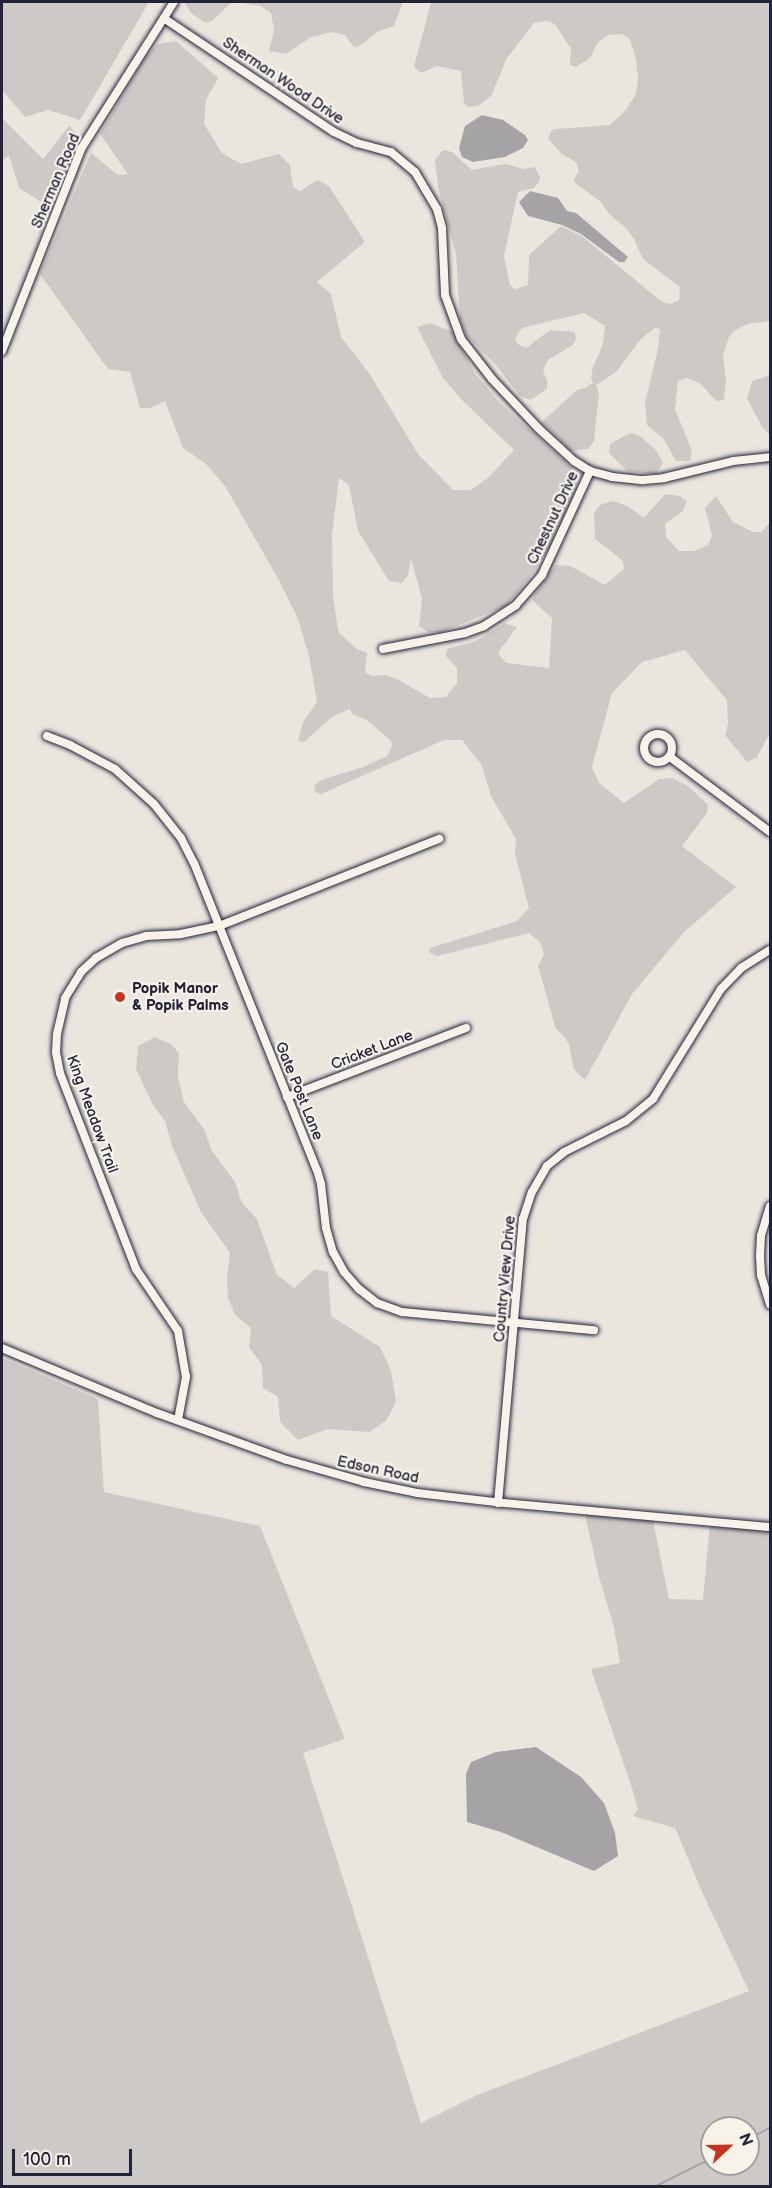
<!DOCTYPE html>
<style>
body{margin:0}
#map{position:relative;width:772px;height:2188px;overflow:hidden;background:#eae6de;font-family:"Balsamiq Sans",sans-serif}
div>[style]{position:absolute}
.green>*{inset:0;background:#cdc9c6}
.water>*{inset:0;background:#a6a3a6}
.stream>*{height:2px;margin:-1px;padding:0 1px;transform-origin:1px;border-radius:1px;background:#a6a3a6}
.roads{filter:drop-shadow(0 0 2px #22223b) drop-shadow(0 0 2px #22223b)}
.minor>*{height:8px;margin:-4px;padding:0 4px;transform-origin:4px;border-radius:4px;background:#f7f3e8}
.minor>.ring{margin:-4px;padding:0;box-sizing:content-box;background:none;border:8px solid #f7f3e8;border-radius:50%}
.dots>*{width:16px;height:16px;translate:-50% -50%;box-sizing:border-box;border:3px solid #f7f3e8;border-radius:50%}
span{translate:-50% -50%;white-space:nowrap;text-align:center;line-height:1.15;-webkit-text-stroke:4.5px #f7f3e8;paint-order:stroke}
.street-label{font-size:15px;color:#22223b}
.poi-label{font-size:15px;color:#22223b;font-weight:700}
.left{translate:0 -50%;text-align:left}
.frame{position:absolute;inset:0;border:3px solid #22223b;pointer-events:none}
.north{position:absolute;left:700px;top:2116px;width:60px;height:60px;box-sizing:border-box;background:#f7f3e8;border:2px solid #a29fa3;border-radius:50%;rotate:68deg;font-size:16px;font-weight:700;line-height:24px;text-align:center;color:#22223b}
.north::after{content:'';display:block;margin:auto;width:21px;height:27px;background:#c8321e;clip-path:polygon(50% 0,100% 100%,50% 72%,0 100%)}
.scale{position:absolute;left:12px;top:2149px;width:120px;height:27px;box-sizing:border-box;border:3px solid #22223b;border-top:0;padding-left:8px;font-size:18px;line-height:21px;white-space:nowrap;color:#22223b;-webkit-text-stroke:4px #f7f3e8;paint-order:stroke}
</style>
<div id="map">
<div class="green">
<i style="clip-path:polygon(2px 2px,149px 2px,80px 120px,48px 110px,25px 117px,2px 90px)"></i>
<i style="clip-path:polygon(184px 2px,232px 2px,212px 21px,206px 23px,192px 14px)"></i>
<i style="clip-path:polygon(236px 2px,403px 2px,394px 26px,379px 31px,358px 47px,353px 46px,345px 35px,332px 32px,311px 37px,286px 54px,269px 51px,274px 30px,271px 13px,261px 6px)"></i>
<i style="clip-path:polygon(431px 2px,770px 2px,770px 321px,748px 324px,735px 330px,729px 337px,723px 356px,726px 380px,724px 400px,716px 401px,701px 384px,687px 378px,678px 381px,675px 409px,692px 451px,690px 461px,676px 461px,664px 439px,647px 425px,645px 402px,658px 349px,660px 330px,656px 327px,641px 339px,616px 372px,596px 385px,599px 393px,594px 441px,588px 449px,571px 451px,542px 422px,577px 390px,585px 388px,593px 383px,591px 377px,593px 367px,603px 344px,605px 326px,584px 313px,522px 328px,515px 339px,519px 345px,526px 348px,550px 330px,575px 332px,576px 339px,573px 345px,548px 360px,543px 371px,547px 380px,547px 389px,530px 400px,520px 396px,495px 364px,467px 336px,460px 320px,456px 254px,438px 187px,435px 160px,443px 150px,452px 152px,472px 170px,505px 164px,524px 169px,535px 167px,540px 177px,539px 182px,534px 188px,518px 192px,504px 256px,510px 285px,515px 289px,528px 285px,529px 255px,561px 226px,583px 237px,662px 302px,671px 304px,679px 300px,680px 287px,643px 259px,634px 239px,626px 228px,609px 214px,601px 202px,575px 183px,574px 179px,579px 171px,576px 162px,563px 155px,548px 139px,551px 131px,556px 129px,610px 125px,626px 110px,636px 94px,638px 80px,636px 59px,630px 39px,622px 34px,608px 35px,598px 42px,590px 58px,576px 67px,570px 65px,571px 49px,555px 24px,547px 21px,534px 23px,507px 58px,491px 96px,478px 106px,468px 107px,464px 103px,461px 71px,437px 66px,421px 73px,414px 67px)"></i>
<i style="clip-path:polygon(176px 41px,218px 78px,206px 100px,204px 124px,222px 153px,241px 164px,279px 154px,290px 165px,293px 187px,300px 191px,317px 180px,329px 186px,365px 242px,317px 282px,331px 294px,341px 337px,369px 373px,418px 454px,453px 490px,471px 490px,489px 477px,514px 450px,461px 399px,443px 378px,417px 327px,430px 323px,453px 332px,475px 374px,500px 403px,572px 468px,577px 488px,552px 545px,525px 583px,506px 606px,441px 632px,428px 632px,419px 626px,422px 599px,411px 558px,408px 575px,402px 583px,389px 581px,358px 531px,349px 485px,339px 478px,332px 536px,333px 594px,337px 624px,339px 633px,357px 649px,367px 653px,365px 672px,372px 676px,386px 675px,397px 679px,430px 698px,446px 697px,457px 683px,457px 668px,446px 656px,447px 649px,476px 641px,505px 623px,517px 627px,498px 653px,506px 663px,549px 668px,552px 618px,533px 601px,533px 597px,556px 565px,570px 566px,605px 585px,624px 569px,623px 561px,595px 539px,594px 513px,600px 505px,613px 501px,627px 506px,644px 518px,665px 494px,679px 496px,687px 501px,683px 511px,665px 524px,666px 537px,679px 551px,694px 551px,708px 545px,712px 536px,705px 508px,716px 496px,733px 522px,753px 532px,761px 532px,770px 523px,770px 733px,757px 757px,747px 762px,725px 735px,728px 724px,727px 700px,685px 650px,642px 662px,612px 693px,592px 767px,599px 783px,624px 803px,659px 779px,673px 778px,688px 786px,708px 805px,707px 813px,682px 846px,736px 887px,684px 932px,632px 994px,585px 1080px,574px 1070px,569px 1045px,564px 1036px,556px 1029px,538px 966px,544px 955px,540px 942px,529px 933px,437px 956px,429px 952px,430px 948px,517px 921px,529px 908px,515px 854px,516px 839px,491px 796px,481px 764px,462px 740px,444px 740px,321px 794px,314px 791px,315px 785px,321px 780px,363px 767px,387px 756px,392px 746px,391px 741px,367px 720px,352px 714px,350px 709px,333px 716px,304px 742px,298px 741px,303px 722px,317px 702px,309px 656px,298px 619px,280px 582px,225px 486px,206px 464px,183px 448px,165px 401px,150px 408px,140px 408px,130px 372px,108px 369px,40px 274px,91px 153px,118px 175px,128px 174px,100px 134px,145px 57px,158px 44px)"></i>
<i style="clip-path:polygon(2px 118px,43px 159px,69px 126px,80px 136px,65px 180px,51px 208px,19px 188px,9px 156px,2px 160px)"></i>
<i style="clip-path:polygon(770px 375px,770px 435px,762px 427px,747px 398px,752px 381px)"></i>
<i style="clip-path:polygon(630px 433px,640px 436px,656px 450px,663px 463px,656px 474px,627px 471px,609px 453px,610px 444px)"></i>
<i style="clip-path:polygon(155px 1037px,171px 1044px,179px 1053px,178px 1077px,184px 1102px,204px 1129px,212px 1151px,235px 1182px,242px 1203px,257px 1219px,277px 1275px,294px 1288px,315px 1269px,328px 1272px,331px 1316px,380px 1347px,391px 1371px,396px 1402px,386px 1421px,369px 1432px,328px 1429px,298px 1440px,280px 1422px,278px 1397px,263px 1388px,262px 1365px,249px 1347px,251px 1328px,235px 1315px,228px 1298px,227px 1278px,230px 1253px,201px 1212px,172px 1146px,165px 1121px,153px 1105px,136px 1069px,138px 1046px)"></i>
<i style="clip-path:polygon(evenodd,2px 1358px,98px 1399px,104px 1492px,260px 1526px,345px 1739px,303px 1753px,421px 2123px,475px 2096px,749px 1991px,703px 1894px,675px 1828px,633px 1816px,638px 1809px,631px 1785px,591px 1669px,620px 1663px,614px 1627px,599px 1577px,584px 1510px,652px 1516px,669px 1599px,703px 1600px,710px 1521px,770px 1527px,770px 2186px,2px 2186px,2px 1358px,712px 2128px,748px 2128px,748px 2164px,712px 2164px,712px 2128px)"></i>
</div>
<div class="water">
<i style="clip-path:polygon(482px 115px,503px 120px,525px 135px,528px 140px,523px 148px,505px 157px,473px 162px,462px 157px,459px 148px,465px 126px)"></i>
<i style="clip-path:polygon(530px 191px,558px 198px,567px 211px,576px 213px,628px 257px,624px 262px,619px 262px,581px 234px,562px 225px,528px 216px,519px 202px)"></i>
<i style="clip-path:polygon(536px 1747px,581px 1777px,604px 1803px,615px 1833px,618px 1856px,594px 1871px,501px 1832px,467px 1822px,466px 1774px,471px 1762px,496px 1752px)"></i>
</div>
<div class="stream">
<i style="left:748px;top:2139px;width:25px;rotate:-27deg"></i>
<i style="left:656px;top:2186px;width:63px;rotate:-26.6deg"></i>
</div>
<div class="roads">
<div class="minor">
<i style="left:165px;top:19px;width:203px;rotate:33.8deg"></i>
<i style="left:334px;top:132px;width:25px;rotate:26deg"></i>
<i style="left:357px;top:143px;width:35px;rotate:15deg"></i>
<i style="left:391px;top:152px;width:31px;rotate:40deg"></i>
<i style="left:415px;top:172px;width:43px;rotate:59.3deg"></i>
<i style="left:437px;top:209px;width:20px;rotate:75deg"></i>
<i style="left:442px;top:228px;width:67px;rotate:87.4deg"></i>
<i style="left:445px;top:295px;width:47px;rotate:70deg"></i>
<i style="left:461px;top:339px;width:51px;rotate:52.2deg"></i>
<i style="left:492px;top:379px;width:67px;rotate:46.8deg"></i>
<i style="left:538px;top:428px;width:49px;rotate:42.5deg"></i>
<i style="left:574px;top:461px;width:19px;rotate:32deg"></i>
<i style="left:590px;top:471px;width:23px;rotate:15deg"></i>
<i style="left:612px;top:477px;width:31px;rotate:6deg"></i>
<i style="left:643px;top:480px;width:21px;rotate:-5deg"></i>
<i style="left:664px;top:478px;width:71px;rotate:-13.8deg"></i>
<i style="left:733px;top:461px;width:37px;rotate:-6deg"></i>
<i style="left:2px;top:351px;width:217px;rotate:-68.6deg"></i>
<i style="left:81px;top:149px;width:174px;rotate:-57.7deg"></i>
<i style="left:383px;top:649px;width:84px;rotate:-11deg"></i>
<i style="left:465px;top:633px;width:20px;rotate:-20deg"></i>
<i style="left:484px;top:626px;width:38px;rotate:-33deg"></i>
<i style="left:516px;top:605px;width:40px;rotate:-49deg"></i>
<i style="left:542px;top:575px;width:115px;rotate:-65.2deg"></i>
<i class="ring" style="left:644px;top:734px;width:20px;height:20px"></i>
<i style="left:47px;top:736px;width:25px;rotate:21deg"></i>
<i style="left:70px;top:745px;width:51px;rotate:28.1deg"></i>
<i style="left:115px;top:769px;width:52px;rotate:41.9deg"></i>
<i style="left:154px;top:804px;width:43px;rotate:51.5deg"></i>
<i style="left:181px;top:838px;width:28px;rotate:63deg"></i>
<i style="left:194px;top:863px;width:331px;rotate:68.2deg"></i>
<i style="left:317px;top:1170px;width:15px;rotate:74deg"></i>
<i style="left:321px;top:1184px;width:44px;rotate:83.5deg"></i>
<i style="left:326px;top:1228px;width:25px;rotate:74deg"></i>
<i style="left:333px;top:1252px;width:23px;rotate:61deg"></i>
<i style="left:344px;top:1272px;width:23px;rotate:49deg"></i>
<i style="left:359px;top:1289px;width:23px;rotate:38deg"></i>
<i style="left:377px;top:1303px;width:27px;rotate:20deg"></i>
<i style="left:402px;top:1312px;width:193px;rotate:5.4deg"></i>
<i style="left:670px;top:757px;width:125px;rotate:36.9deg"></i>
<i style="left:287px;top:1097px;width:192px;rotate:-21.1deg"></i>
<i style="left:770px;top:1206px;width:31px;rotate:107deg"></i>
<i style="left:761px;top:1236px;width:20px;rotate:93deg"></i>
<i style="left:760px;top:1256px;width:19px;rotate:87deg"></i>
<i style="left:761px;top:1275px;width:31px;rotate:73deg"></i>
<i style="left:2px;top:1348px;width:168px;rotate:22.8deg"></i>
<i style="left:157px;top:1413px;width:138px;rotate:19.9deg"></i>
<i style="left:287px;top:1460px;width:80px;rotate:15.9deg"></i>
<i style="left:364px;top:1482px;width:54px;rotate:11.7deg"></i>
<i style="left:417px;top:1493px;width:88px;rotate:6.6deg"></i>
<i style="left:504px;top:1503px;width:267px;rotate:5.2deg"></i>
<i style="left:178px;top:1420px;width:44px;rotate:-79.5deg"></i>
<i style="left:186px;top:1377px;width:47px;rotate:-99.9deg"></i>
<i style="left:178px;top:1331px;width:75px;rotate:-124.1deg"></i>
<i style="left:136px;top:1269px;width:210px;rotate:-111.2deg"></i>
<i style="left:60px;top:1073px;width:21px;rotate:-101deg"></i>
<i style="left:56px;top:1052px;width:18px;rotate:-87deg"></i>
<i style="left:57px;top:1034px;width:37px;rotate:-77deg"></i>
<i style="left:65px;top:998px;width:31px;rotate:-58deg"></i>
<i style="left:81px;top:972px;width:21px;rotate:-43deg"></i>
<i style="left:96px;top:958px;width:30px;rotate:-30deg"></i>
<i style="left:122px;top:943px;width:25px;rotate:-16deg"></i>
<i style="left:146px;top:936px;width:35px;rotate:-3deg"></i>
<i style="left:181px;top:934px;width:39px;rotate:-12deg"></i>
<i style="left:219px;top:926px;width:237px;rotate:-21.6deg"></i>
<i style="left:498px;top:1503px;width:285px;rotate:-85deg"></i>
<i style="left:523px;top:1219px;width:28px;rotate:-72deg"></i>
<i style="left:532px;top:1192px;width:30px;rotate:-60deg"></i>
<i style="left:547px;top:1166px;width:22px;rotate:-39deg"></i>
<i style="left:564px;top:1152px;width:69px;rotate:-26.6deg"></i>
<i style="left:626px;top:1121px;width:35px;rotate:-39deg"></i>
<i style="left:653px;top:1099px;width:129px;rotate:-58.3deg"></i>
<i style="left:721px;top:989px;width:29px;rotate:-46deg"></i>
<i style="left:741px;top:968px;width:34px;rotate:-32deg"></i>
</div>
</div>
<div class="dots">
<i style="left:120px;top:997px;background:#c8321e"></i>
</div>
<div class="street-label">
<span style="left:283px;top:81px;rotate:34deg">Sherman Wood Drive</span>
<span style="left:56px;top:181px;rotate:-67deg">Sherman Road</span>
<span style="left:553px;top:518px;rotate:-65deg">Chestnut Drive</span>
<span style="left:372px;top:1050px;rotate:-21deg">Cricket Lane</span>
<span style="left:299px;top:1091px;rotate:68deg">Gate Post Lane</span>
<span style="left:92px;top:1114px;rotate:70deg">King Meadow Trail</span>
<span style="left:505px;top:1279px;rotate:-85deg">Country View Drive</span>
<span style="left:378px;top:1470px;rotate:12deg">Edson Road</span>
</div>
<div class="poi-label">
<span class="left" style="left:132px;top:997px">Popik Manor<br>&amp; Popik Palms</span>
</div>
<div class="frame"></div>
<div class="north">N</div>
<div class="scale">100 m</div>
</div>
